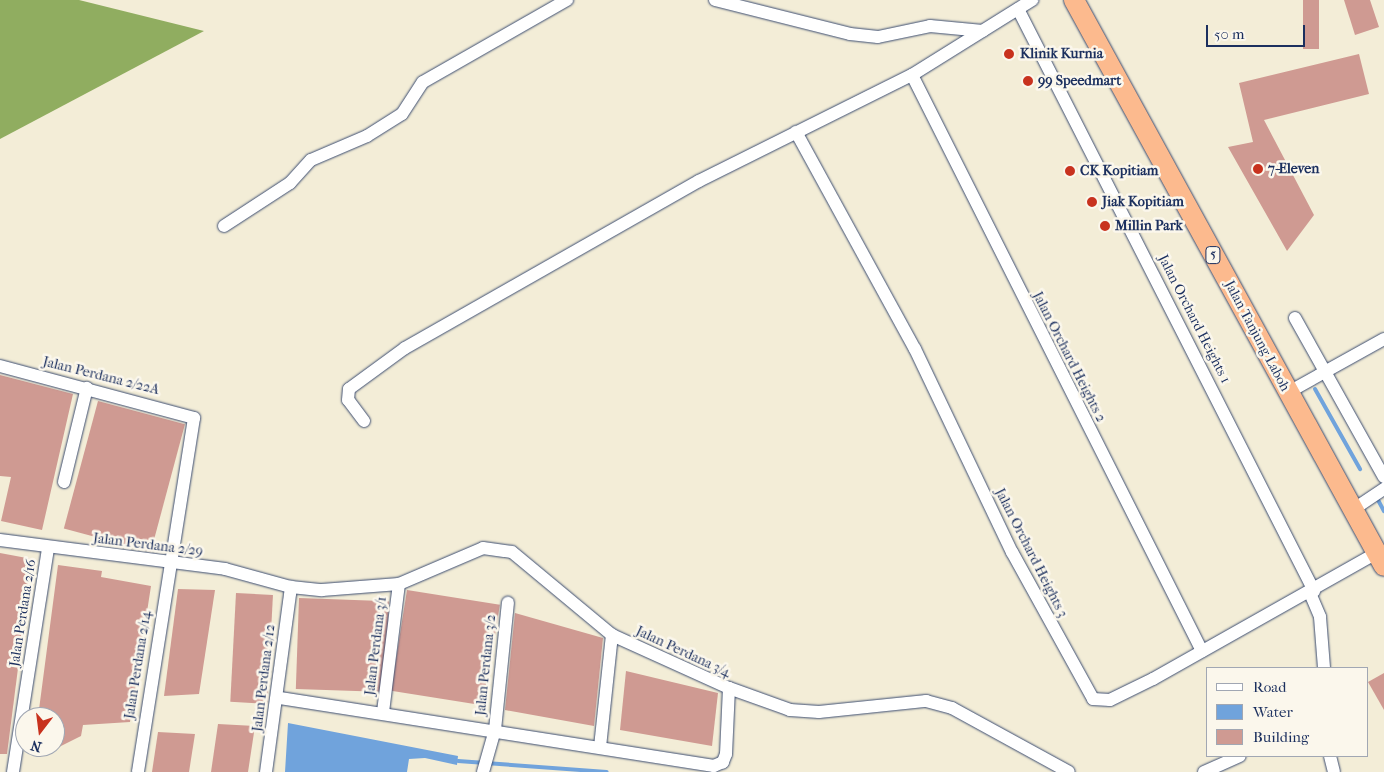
<!DOCTYPE html>
<style>
body{margin:0}
#map{position:relative;width:1384px;height:772px;overflow:hidden;background:#f3edd7;font-family:"IM FELL French Canon",serif}
div>[style]{position:absolute}
.forest>*{inset:0;background:#90ad60}
.water>*{inset:0;background:#70a3dc}
.stream>*{height:4px;margin:-2px;padding:0 2px;transform-origin:2px;border-radius:2px;background:#70a3dc}
.building>*{inset:0;background:#cf9a92;transform-origin:0 0}
.roads{filter:drop-shadow(0 0 1px #3b4c70) drop-shadow(0 0 1px #3b4c70)}
.minor>*{height:12px;margin:-6px;padding:0 6px;transform-origin:6px;border-radius:6px;background:#fff}
.trunk>*{height:20px;margin:-10px;padding:0 10px;transform-origin:10px;border-radius:10px;background:#fcba8e}
.dots>*{width:14px;height:14px;translate:-50% -50%;box-sizing:border-box;border:2px solid #fbf7ec;border-radius:50%}
span{translate:-50% -50%;white-space:nowrap;text-align:center;line-height:1.15;-webkit-text-stroke:5px #fbf7ec;paint-order:stroke}
.shield-label span{padding:1px 4px;background:#fbf7ec;border:1px solid;border-radius:4px;-webkit-text-stroke-width:0}
.shield-label{font-size:12px;color:#1b2f5e;font-weight:700}
.poi-label{font-size:14px;color:#1b2f5e;font-weight:700}
.left{translate:0 -50%;text-align:left}
.street-label{font-size:14px;color:#1b2f5e}
.legend{position:absolute;left:1206px;top:667px;width:162px;height:90px;box-sizing:border-box;background:#fbf7ec;border:1px solid #a1a7b3;margin:0;padding:6px 9px;list-style:none;font-size:15px;color:#1b2f5e}
.legend li{display:flex;align-items:center;gap:10px;height:25px}
.legend b{width:25px;border:1px solid #a1a7b3}
.north{position:absolute;left:15px;top:707px;width:50px;height:50px;box-sizing:border-box;background:#fbf7ec;border:1px solid #a1a7b3;border-radius:50%;rotate:195deg;font-size:14px;font-weight:700;line-height:20px;text-align:center;color:#1b2f5e}
.north::after{content:'';display:block;margin:auto;width:18px;height:22px;background:#c8321e;clip-path:polygon(50% 0,100% 100%,50% 72%,0 100%)}
.scale{position:absolute;left:1206px;top:25px;width:99px;height:22px;box-sizing:border-box;border:2px solid #1b2f5e;border-top:0;padding-left:6px;font-size:15px;line-height:18px;white-space:nowrap;color:#1b2f5e;-webkit-text-stroke:4px #fbf7ec;paint-order:stroke}
</style>
<div id="map">
<div class="forest">
<i style="clip-path:polygon(0 0,79px 0,204px 31px,0 139px)"></i>
</div>
<div class="water">
<i style="clip-path:polygon(288px 723px,458px 756px,457px 765px,425px 758px,409px 759px,407px 772px,285px 772px)"></i>
</div>
<div class="stream">
<i style="left:1315px;top:389px;width:92px;rotate:60.6deg"></i>
<i style="left:1377px;top:498px;width:15px;rotate:62deg"></i>
<i style="left:458px;top:761px;width:149px;rotate:4.2deg"></i>
</div>
<div class="building">
<i style="left:1303px;top:0;width:16px;height:49px"></i>
<i style="clip-path:polygon(1344px 0,1370px 0,1379px 27px,1355px 35px)"></i>
<i style="clip-path:polygon(1359px 54px,1369px 94px,1264px 120px,1314px 215px,1287px 251px,1228px 147px,1253px 142px,1239px 83px)"></i>
<i style="clip-path:polygon(0 375px,73px 394px,42px 530px,1px 521px,11px 477px,0 476px)"></i>
<i style="left:98px;top:401px;width:90px;height:132px;rotate:15deg"></i>
<i style="clip-path:polygon(0 553px,32px 559px,7px 754px,0 754px)"></i>
<i style="clip-path:polygon(58px 565px,102px 571px,101px 577px,151px 586px,130px 722px,83px 725px,81px 736px,55px 749px,55px 717px,38px 717px)"></i>
<i style="clip-path:polygon(178px 589px,215px 590px,199px 694px,164px 696px)"></i>
<i style="left:407px;top:590px;width:94px;height:102px;rotate:9deg"></i>
<i style="left:236px;top:593px;width:37px;height:109px;rotate:3deg"></i>
<i style="left:299px;top:598px;width:90px;height:91px;rotate:2deg"></i>
<i style="clip-path:polygon(515px 613px,603px 638px,594px 726px,505px 710px)"></i>
<i style="clip-path:polygon(626px 671px,718px 693px,712px 746px,620px 730px)"></i>
<i style="clip-path:polygon(1384px 673px,1384px 710px,1368px 682px)"></i>
<i style="clip-path:polygon(218px 724px,255px 726px,248px 772px,211px 772px)"></i>
<i style="clip-path:polygon(158px 732px,195px 734px,189px 772px,152px 772px)"></i>
</div>
<div class="roads">
<div class="minor">
<i style="left:715px;top:0;width:139px;rotate:14.1deg"></i>
<i style="left:850px;top:34px;width:28px;rotate:6deg"></i>
<i style="left:878px;top:37px;width:53px;rotate:-11.9deg"></i>
<i style="left:930px;top:26px;width:53px;rotate:5.4deg"></i>
<i style="left:1018px;top:9px;width:653px;rotate:63.04deg"></i>
<i style="left:912px;top:75px;width:645px;rotate:63.28deg"></i>
<i style="left:796px;top:132px;width:247px;rotate:61.3deg"></i>
<i style="left:915px;top:349px;width:225px;rotate:64.5deg"></i>
<i style="left:1012px;top:552px;width:168px;rotate:61.1deg"></i>
<i style="left:1093px;top:699px;width:17px;rotate:3deg"></i>
<i style="left:1110px;top:700px;width:48px;rotate:-26deg"></i>
<i style="left:1153px;top:679px;width:257px;rotate:-29.4deg"></i>
<i style="left:224px;top:226px;width:79px;rotate:-33.1deg"></i>
<i style="left:290px;top:183px;width:31px;rotate:-48deg"></i>
<i style="left:311px;top:160px;width:61px;rotate:-23.2deg"></i>
<i style="left:367px;top:136px;width:41px;rotate:-32.2deg"></i>
<i style="left:402px;top:114px;width:38px;rotate:-57deg"></i>
<i style="left:423px;top:82px;width:166px;rotate:-29.7deg"></i>
<i style="left:1295px;top:318px;width:182px;rotate:60.8deg"></i>
<i style="left:0;top:366px;width:201px;rotate:15deg"></i>
<i style="left:194px;top:418px;width:358px;rotate:99deg"></i>
<i style="left:1287px;top:393px;width:111px;rotate:-29.1deg"></i>
<i style="left:364px;top:421px;width:26px;rotate:-127deg"></i>
<i style="left:348px;top:400px;width:11px;rotate:-85deg"></i>
<i style="left:349px;top:389px;width:69px;rotate:-36.2deg"></i>
<i style="left:405px;top:348px;width:338px;rotate:-29.6deg"></i>
<i style="left:699px;top:181px;width:238px;rotate:-26.5deg"></i>
<i style="left:912px;top:75px;width:142px;rotate:-32deg"></i>
<i style="left:64px;top:482px;width:97px;rotate:-76.3deg"></i>
<i style="left:1354px;top:509px;width:36px;rotate:-34deg"></i>
<i style="left:0;top:540px;width:227px;rotate:7.3deg"></i>
<i style="left:225px;top:569px;width:68px;rotate:15.3deg"></i>
<i style="left:291px;top:587px;width:31px;rotate:6deg"></i>
<i style="left:322px;top:590px;width:77px;rotate:-4.5deg"></i>
<i style="left:399px;top:584px;width:91px;rotate:-23.2deg"></i>
<i style="left:483px;top:548px;width:29px;rotate:8deg"></i>
<i style="left:512px;top:552px;width:130px;rotate:39.7deg"></i>
<i style="left:612px;top:635px;width:128px;rotate:24.4deg"></i>
<i style="left:729px;top:688px;width:66px;rotate:92.6deg"></i>
<i style="left:726px;top:754px;width:9px;rotate:111deg"></i>
<i style="left:723px;top:762px;width:10px;rotate:156deg"></i>
<i style="left:714px;top:766px;width:441px;rotate:-171.1deg"></i>
<i style="left:1310px;top:593px;width:26px;rotate:67deg"></i>
<i style="left:1320px;top:617px;width:51px;rotate:85.5deg"></i>
<i style="left:729px;top:688px;width:65px;rotate:19.8deg"></i>
<i style="left:790px;top:710px;width:29px;rotate:4deg"></i>
<i style="left:819px;top:712px;width:108px;rotate:-5.9deg"></i>
<i style="left:926px;top:701px;width:27px;rotate:15deg"></i>
<i style="left:952px;top:708px;width:133px;rotate:28.7deg"></i>
<i style="left:383px;top:712px;width:129px;rotate:-82.9deg"></i>
<i style="left:600px;top:747px;width:113px;rotate:-83.9deg"></i>
<i style="left:1330px;top:756px;width:16px;rotate:76deg"></i>
<i style="left:13px;top:772px;width:227px;rotate:-81.1deg"></i>
<i style="left:266px;top:772px;width:187px;rotate:-82.3deg"></i>
<i style="left:483px;top:772px;width:44px;rotate:-74.1deg"></i>
<i style="left:495px;top:730px;width:128px;rotate:-84.2deg"></i>
<i style="left:1204px;top:772px;width:39px;rotate:-24deg"></i>
</div>
<div class="trunk">
<i style="left:1074px;top:0;width:645px;rotate:61.29deg"></i>
</div>
</div>
<div class="dots">
<i style="left:1009px;top:54px;background:#c8321e"></i>
<i style="left:1028px;top:81px;background:#c8321e"></i>
<i style="left:1258px;top:169px;background:#c8321e"></i>
<i style="left:1070px;top:171px;background:#c8321e"></i>
<i style="left:1092px;top:202px;background:#c8321e"></i>
<i style="left:1105px;top:226px;background:#c8321e"></i>
</div>
<div class="shield-label">
<span style="left:1213px;top:255px">5</span>
</div>
<div class="poi-label">
<span class="left" style="left:1020px;top:54px">Klinik Kurnia</span>
<span class="left" style="left:1038px;top:81px">99 Speedmart</span>
<span class="left" style="left:1268px;top:169px">7-Eleven</span>
<span class="left" style="left:1080px;top:171px">CK Kopitiam</span>
<span class="left" style="left:1102px;top:202px">Jiak Kopitiam</span>
<span class="left" style="left:1115px;top:226px">Millin Park</span>
</div>
<div class="street-label">
<span style="left:1194px;top:319px;rotate:63deg">Jalan Orchard Heights 1</span>
<span style="left:1257px;top:336px;rotate:62deg">Jalan Tanjung Laboh</span>
<span style="left:1069px;top:357px;rotate:63deg">Jalan Orchard Heights 2</span>
<span style="left:101px;top:376px;rotate:14deg">Jalan Perdana 2/22A</span>
<span style="left:148px;top:545px;rotate:7deg">Jalan Perdana 2/29</span>
<span style="left:1031px;top:553px;rotate:63deg">Jalan Orchard Heights 3</span>
<span style="left:23px;top:613px;rotate:-81deg">Jalan Perdana 2/16</span>
<span style="left:376px;top:646px;rotate:-83deg">Jalan Perdana 3/1</span>
<span style="left:683px;top:652px;rotate:25deg">Jalan Perdana 3/4</span>
<span style="left:138px;top:665px;rotate:-81deg">Jalan Perdana 2/14</span>
<span style="left:486px;top:665px;rotate:-84deg">Jalan Perdana 3/2</span>
<span style="left:264px;top:678px;rotate:-83deg">Jalan Perdana 2/12</span>
</div>
<ul class="legend">
<li><b style="height:6px;background:#fff"></b>Road</li>
<li><b style="height:14px;background:#70a3dc"></b>Water</li>
<li><b style="height:14px;background:#cf9a92"></b>Building</li>
</ul>
<div class="north">N</div>
<div class="scale">50 m</div>
</div>
